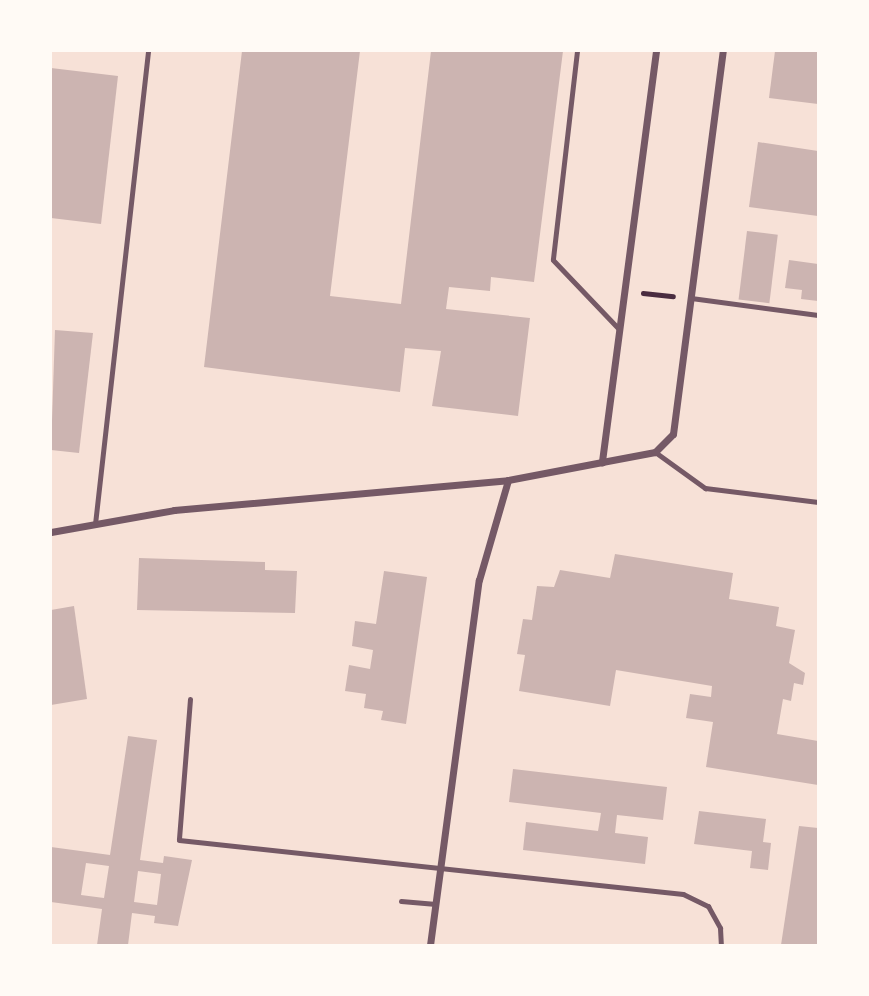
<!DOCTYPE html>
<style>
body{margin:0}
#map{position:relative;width:869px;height:996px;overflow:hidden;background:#f7e1d7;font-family:"Public Sans",sans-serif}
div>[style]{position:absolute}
.building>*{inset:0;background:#ccb4b1;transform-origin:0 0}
.path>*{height:4.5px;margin:-2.25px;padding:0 2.25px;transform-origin:2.25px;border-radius:2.25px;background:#4a2c40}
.service>*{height:5px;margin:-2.5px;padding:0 2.5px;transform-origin:2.5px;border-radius:2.5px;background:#755966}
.minor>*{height:7px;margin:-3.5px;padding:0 3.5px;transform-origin:3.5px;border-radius:3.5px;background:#755966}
span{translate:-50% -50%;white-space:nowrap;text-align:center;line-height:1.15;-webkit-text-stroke:7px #fffaf5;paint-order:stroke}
.frame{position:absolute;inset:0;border:52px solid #fffaf5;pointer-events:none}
</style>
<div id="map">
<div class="building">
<i style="clip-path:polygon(242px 51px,360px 51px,330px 296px,401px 304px,431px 51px,563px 51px,534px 282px,491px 277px,490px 291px,449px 287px,446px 309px,530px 318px,518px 416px,432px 406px,441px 351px,405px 348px,400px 392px,204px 367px)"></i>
<i style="clip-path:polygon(775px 51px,818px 51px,818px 104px,769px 98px)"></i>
<i style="clip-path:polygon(51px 68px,118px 76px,101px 224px,51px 218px)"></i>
<i style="clip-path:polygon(758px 142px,818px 151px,818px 216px,749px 207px)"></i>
<i style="left:747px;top:231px;width:31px;height:69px;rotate:7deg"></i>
<i style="clip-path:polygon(789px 260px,818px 264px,818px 301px,801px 299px,802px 290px,785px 288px)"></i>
<i style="clip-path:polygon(55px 330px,93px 333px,79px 453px,51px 450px)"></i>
<i style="clip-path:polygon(615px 554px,733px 573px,729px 599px,779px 607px,776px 626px,795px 630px,789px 663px,805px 673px,803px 685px,794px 683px,791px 701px,783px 699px,777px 734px,818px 741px,818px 785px,706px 767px,713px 722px,686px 718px,690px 694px,711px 697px,712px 686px,616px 670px,610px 706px,519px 691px,525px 655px,517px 654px,523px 619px,532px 620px,537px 586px,554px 587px,560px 570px,610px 578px)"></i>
<i style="clip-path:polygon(139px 558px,265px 562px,265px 570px,297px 571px,295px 613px,137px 610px)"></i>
<i style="clip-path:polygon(384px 571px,427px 577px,406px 724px,381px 720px,383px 711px,364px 708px,366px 694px,345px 691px,349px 665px,370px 669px,373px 650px,352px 646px,355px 621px,376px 624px)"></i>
<i style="clip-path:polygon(74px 606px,87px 699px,51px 705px,51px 610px)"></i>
<i style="clip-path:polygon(evenodd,128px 736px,157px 740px,140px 860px,163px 863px,164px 856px,192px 860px,178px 926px,154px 923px,155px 916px,132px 913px,128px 945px,97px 945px,102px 909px,51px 902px,51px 847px,110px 855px,128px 736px,86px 863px,109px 866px,104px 898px,81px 895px,86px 863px,128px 736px,138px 871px,161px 874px,157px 905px,134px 902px,138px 871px)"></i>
<i style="clip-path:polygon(513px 769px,667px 787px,663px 820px,617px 815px,615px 833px,648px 837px,645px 864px,523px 850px,526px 822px,598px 831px,601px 813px,509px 802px)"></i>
<i style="clip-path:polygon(699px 811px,766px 819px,763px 842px,771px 843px,768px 870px,750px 868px,752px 851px,694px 844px)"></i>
<i style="clip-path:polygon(799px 826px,818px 828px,818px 945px,781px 945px)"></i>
</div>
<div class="path">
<i style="left:643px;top:293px;width:30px;rotate:6deg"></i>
</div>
<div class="service">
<i style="left:577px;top:51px;width:210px;rotate:96.6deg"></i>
<i style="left:553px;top:260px;width:95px;rotate:46.3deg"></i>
<i style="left:691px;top:298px;width:128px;rotate:7.6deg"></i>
<i style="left:655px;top:452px;width:62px;rotate:35.8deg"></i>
<i style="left:705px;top:488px;width:114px;rotate:7.1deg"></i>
<i style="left:95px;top:524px;width:476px;rotate:-83.6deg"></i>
<i style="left:190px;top:699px;width:141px;rotate:94.5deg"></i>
<i style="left:179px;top:840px;width:507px;rotate:6.12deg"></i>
<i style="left:683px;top:894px;width:28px;rotate:26deg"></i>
<i style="left:708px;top:906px;width:25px;rotate:61deg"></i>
<i style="left:720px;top:928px;width:17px;rotate:87deg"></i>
<i style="left:401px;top:901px;width:35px;rotate:5deg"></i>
</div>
<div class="minor">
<i style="left:656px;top:51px;width:415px;rotate:97.5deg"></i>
<i style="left:602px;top:462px;width:54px;rotate:-10.7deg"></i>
<i style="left:655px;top:452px;width:25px;rotate:-45deg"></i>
<i style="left:673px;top:434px;width:386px;rotate:-82.6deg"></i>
<i style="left:51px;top:532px;width:125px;rotate:-10.1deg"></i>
<i style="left:174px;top:510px;width:335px;rotate:-5.1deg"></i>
<i style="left:508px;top:480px;width:96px;rotate:-10.8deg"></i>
<i style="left:430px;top:945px;width:368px;rotate:-82.4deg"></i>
<i style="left:479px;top:580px;width:104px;rotate:-73.8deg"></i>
</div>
<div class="frame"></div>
</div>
